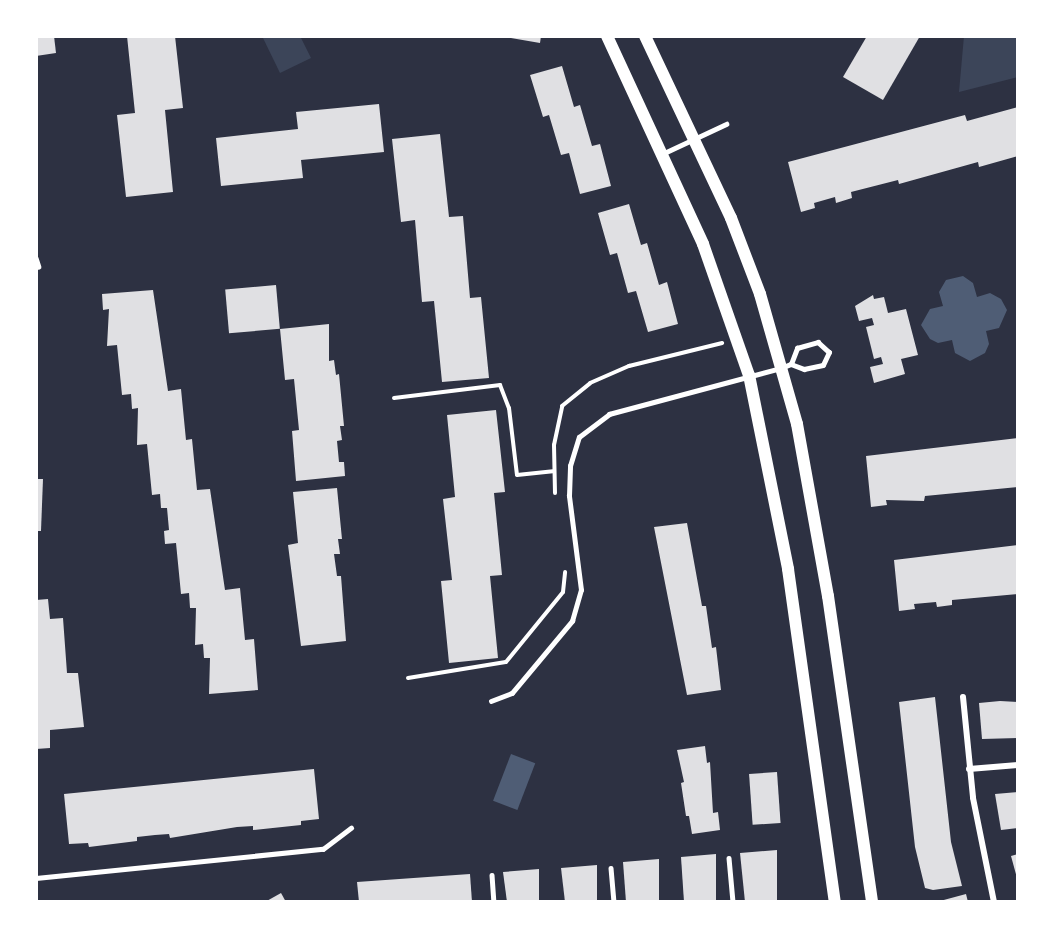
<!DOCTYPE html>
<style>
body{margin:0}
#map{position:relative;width:1054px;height:938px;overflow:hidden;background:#2d3142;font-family:Barlow,sans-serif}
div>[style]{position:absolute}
.green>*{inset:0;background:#3c4559}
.water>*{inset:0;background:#4f5d75;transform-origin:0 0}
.building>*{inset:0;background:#e0e0e3;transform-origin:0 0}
.path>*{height:4px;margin:-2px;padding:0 2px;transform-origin:2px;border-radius:2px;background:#fff}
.service>*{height:4.5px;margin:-2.25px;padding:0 2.25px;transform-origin:2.25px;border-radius:2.25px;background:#fff}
.minor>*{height:6px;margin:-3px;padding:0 3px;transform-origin:3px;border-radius:3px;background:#fff}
.secondary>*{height:12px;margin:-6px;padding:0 6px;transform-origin:6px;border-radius:6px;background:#fff}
span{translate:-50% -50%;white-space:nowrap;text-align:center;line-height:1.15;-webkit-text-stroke:5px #fff;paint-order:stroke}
.frame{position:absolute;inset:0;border:38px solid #fff;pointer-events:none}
</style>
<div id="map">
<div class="green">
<i style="clip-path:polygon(267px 36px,300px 36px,311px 58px,280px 73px,263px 38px)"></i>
<i style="clip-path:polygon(964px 36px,1018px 36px,1018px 77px,959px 92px)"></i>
</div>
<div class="water">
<i style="clip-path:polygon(963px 276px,973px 283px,977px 297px,990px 293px,1001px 299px,1007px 310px,999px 328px,986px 331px,989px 344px,985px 353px,970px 361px,955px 353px,952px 340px,938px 343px,930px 339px,921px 325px,930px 309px,943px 306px,939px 292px,946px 280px)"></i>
<i style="left:511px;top:754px;width:26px;height:50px;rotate:21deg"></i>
</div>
<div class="building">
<i style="clip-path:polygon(36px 36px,54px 36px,56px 53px,36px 56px)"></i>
<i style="clip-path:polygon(127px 36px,175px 36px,183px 108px,165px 110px,173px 192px,126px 197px,117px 115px,135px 113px)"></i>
<i style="clip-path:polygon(499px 36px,541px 36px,540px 43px)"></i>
<i style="clip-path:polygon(867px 36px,920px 36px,883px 100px,843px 77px)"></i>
<i style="clip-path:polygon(562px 66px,574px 107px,580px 105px,592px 146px,600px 144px,611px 186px,580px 194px,569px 153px,561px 155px,549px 115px,543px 117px,530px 75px)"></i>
<i style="clip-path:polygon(379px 104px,384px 152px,301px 160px,303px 178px,221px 186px,216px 138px,298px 129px,296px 112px)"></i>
<i style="clip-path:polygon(1018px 107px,1018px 156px,979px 167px,978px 162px,899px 184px,898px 180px,851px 192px,852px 198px,836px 203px,835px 197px,814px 203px,815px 208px,801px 212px,788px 162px,965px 115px,967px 121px)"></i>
<i style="clip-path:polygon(440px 134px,449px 217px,463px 216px,470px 298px,481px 297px,489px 378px,442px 382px,434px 301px,422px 302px,415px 220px,401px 222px,392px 139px)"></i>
<i style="clip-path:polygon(629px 204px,641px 245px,647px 243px,659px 285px,667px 282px,678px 324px,648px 332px,636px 291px,628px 293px,617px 253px,610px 255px,598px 213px)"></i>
<i style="left:276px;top:285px;width:44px;height:51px;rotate:85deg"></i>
<i style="clip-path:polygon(153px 290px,168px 391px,181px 389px,186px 440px,192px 439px,197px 490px,210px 489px,225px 590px,240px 588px,245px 640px,254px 639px,258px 690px,209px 694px,210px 658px,204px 658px,203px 644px,195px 645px,196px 608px,190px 608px,189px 593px,181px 594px,176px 543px,165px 544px,164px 531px,169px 530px,167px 508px,161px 508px,160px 494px,152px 495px,147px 444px,137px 445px,138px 408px,132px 409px,131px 394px,122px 395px,117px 345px,107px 346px,109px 309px,103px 310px,102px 294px)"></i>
<i style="clip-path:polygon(873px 295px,874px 299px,884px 297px,888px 313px,906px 309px,918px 355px,901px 359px,905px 374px,874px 383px,870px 367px,883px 364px,881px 357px,874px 359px,866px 327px,874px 325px,872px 318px,859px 321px,855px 306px)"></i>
<i style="clip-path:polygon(329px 324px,329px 361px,334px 360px,336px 375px,339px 374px,344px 426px,340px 426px,342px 440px,337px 441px,339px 462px,344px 462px,345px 476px,296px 481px,292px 431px,299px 430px,294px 379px,285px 380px,280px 329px)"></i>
<i style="clip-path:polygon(496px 410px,505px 492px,494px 493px,502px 575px,490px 576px,498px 658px,449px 663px,441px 581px,452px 580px,443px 499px,455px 497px,447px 415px)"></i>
<i style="clip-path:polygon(1018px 438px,1018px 487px,925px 496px,924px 501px,886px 500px,887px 505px,871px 507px,866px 456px)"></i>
<i style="clip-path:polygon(36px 479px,43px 479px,41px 531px,36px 531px)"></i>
<i style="clip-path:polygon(337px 488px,342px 539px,338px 539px,340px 554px,334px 554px,337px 576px,341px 576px,346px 641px,301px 646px,288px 545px,298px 543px,293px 492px)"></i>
<i style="clip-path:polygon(687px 523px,702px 606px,706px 606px,712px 648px,716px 647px,721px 690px,687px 695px,654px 527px)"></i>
<i style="clip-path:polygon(1018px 545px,1018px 594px,952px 600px,952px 605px,937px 607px,936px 602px,914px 604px,915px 609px,899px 611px,894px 560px)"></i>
<i style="clip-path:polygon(48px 599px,50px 619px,63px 618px,67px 673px,78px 673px,84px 727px,50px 730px,50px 748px,36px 749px,36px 600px)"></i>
<i style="clip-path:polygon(935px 697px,951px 842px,962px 886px,933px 890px,925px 888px,915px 847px,899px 702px)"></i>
<i style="clip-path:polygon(1000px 701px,1018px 702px,1018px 738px,982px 739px,979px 703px)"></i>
<i style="clip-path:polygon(705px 746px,707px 763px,710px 762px,713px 813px,718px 812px,720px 830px,692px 834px,689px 816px,686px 816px,681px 783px,684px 782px,677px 750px)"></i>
<i style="clip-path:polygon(314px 769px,319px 819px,301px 821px,301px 825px,253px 830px,253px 826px,237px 827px,170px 838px,169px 834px,155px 835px,137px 837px,137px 841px,89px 847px,88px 843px,69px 844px,64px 794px)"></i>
<i style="left:777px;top:772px;width:51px;height:28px;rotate:86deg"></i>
<i style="clip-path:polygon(1018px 792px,1018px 828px,1001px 830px,995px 794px)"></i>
<i style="clip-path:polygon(777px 850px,777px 902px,745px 902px,740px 853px)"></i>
<i style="clip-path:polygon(716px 854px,716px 902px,684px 902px,681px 857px)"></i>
<i style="clip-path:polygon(1018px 854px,1018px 878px,1017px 878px,1011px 856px)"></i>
<i style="clip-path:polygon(659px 859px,659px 902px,626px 902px,623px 862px)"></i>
<i style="clip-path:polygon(597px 865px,597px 902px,565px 902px,561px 868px)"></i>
<i style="clip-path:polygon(539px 869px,539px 902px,507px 902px,503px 872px)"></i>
<i style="clip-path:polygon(470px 874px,472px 902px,359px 902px,357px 882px)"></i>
<i style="clip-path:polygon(281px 893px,286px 902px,265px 902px)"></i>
<i style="clip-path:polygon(966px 894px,968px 902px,940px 902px,940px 901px)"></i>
</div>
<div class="path">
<i style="left:394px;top:398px;width:107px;rotate:-7deg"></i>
<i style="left:500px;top:385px;width:25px;rotate:69deg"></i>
<i style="left:509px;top:408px;width:67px;rotate:83.2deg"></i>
<i style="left:517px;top:475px;width:36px;rotate:-6deg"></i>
<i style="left:555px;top:493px;width:48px;rotate:-91.2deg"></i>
<i style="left:554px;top:445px;width:40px;rotate:-78deg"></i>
<i style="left:562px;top:406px;width:36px;rotate:-39deg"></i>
<i style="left:590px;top:383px;width:43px;rotate:-23.6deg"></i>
<i style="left:629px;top:366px;width:96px;rotate:-13.9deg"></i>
<i style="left:408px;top:678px;width:99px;rotate:-9.3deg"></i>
<i style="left:506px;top:662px;width:90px;rotate:-50.8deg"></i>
<i style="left:563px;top:592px;width:20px;rotate:-84deg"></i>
</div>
<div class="service">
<i style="left:662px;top:154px;width:71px;rotate:-25.1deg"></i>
<i style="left:36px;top:258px;width:9px;rotate:72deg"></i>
<i style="left:791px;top:364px;width:14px;rotate:21deg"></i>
<i style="left:804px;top:369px;width:19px;rotate:-12deg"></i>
<i style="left:823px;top:365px;width:14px;rotate:-65deg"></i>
<i style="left:491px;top:701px;width:22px;rotate:-21deg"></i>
<i style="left:512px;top:693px;width:94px;rotate:-50.2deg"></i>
<i style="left:572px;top:621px;width:32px;rotate:-74deg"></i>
<i style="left:581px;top:590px;width:95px;rotate:-97.3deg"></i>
<i style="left:569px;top:496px;width:30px;rotate:-88deg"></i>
<i style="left:570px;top:466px;width:30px;rotate:-73deg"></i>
<i style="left:579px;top:437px;width:38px;rotate:-37deg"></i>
<i style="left:609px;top:414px;width:178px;rotate:-15deg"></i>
<i style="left:781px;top:368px;width:11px;rotate:-22deg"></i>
<i style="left:791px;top:364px;width:17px;rotate:-69deg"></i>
<i style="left:797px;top:348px;width:22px;rotate:-16deg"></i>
<i style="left:818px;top:342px;width:15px;rotate:42deg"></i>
<i style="left:729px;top:858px;width:44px;rotate:84.8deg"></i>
<i style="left:611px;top:868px;width:34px;rotate:85deg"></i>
<i style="left:492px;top:875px;width:27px;rotate:86deg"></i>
<i style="left:36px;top:878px;width:288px;rotate:-5.8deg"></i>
<i style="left:323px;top:849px;width:35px;rotate:-37deg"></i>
</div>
<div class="minor">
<i style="left:963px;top:697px;width:101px;rotate:84.3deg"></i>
<i style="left:973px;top:798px;width:106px;rotate:78.6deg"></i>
<i style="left:969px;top:769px;width:49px;rotate:-4.7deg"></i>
</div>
<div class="secondary">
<i style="left:607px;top:36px;width:229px;rotate:65.2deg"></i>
<i style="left:703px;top:244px;width:139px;rotate:70.7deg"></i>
<i style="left:749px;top:375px;width:198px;rotate:78.6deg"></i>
<i style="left:788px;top:569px;width:336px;rotate:82deg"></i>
<i style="left:645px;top:36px;width:201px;rotate:64.7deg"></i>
<i style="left:731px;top:218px;width:81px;rotate:69.1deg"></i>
<i style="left:760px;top:294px;width:135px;rotate:74.1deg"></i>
<i style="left:797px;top:424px;width:175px;rotate:79.8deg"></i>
<i style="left:828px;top:596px;width:309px;rotate:81.8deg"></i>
</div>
<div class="frame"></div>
</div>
